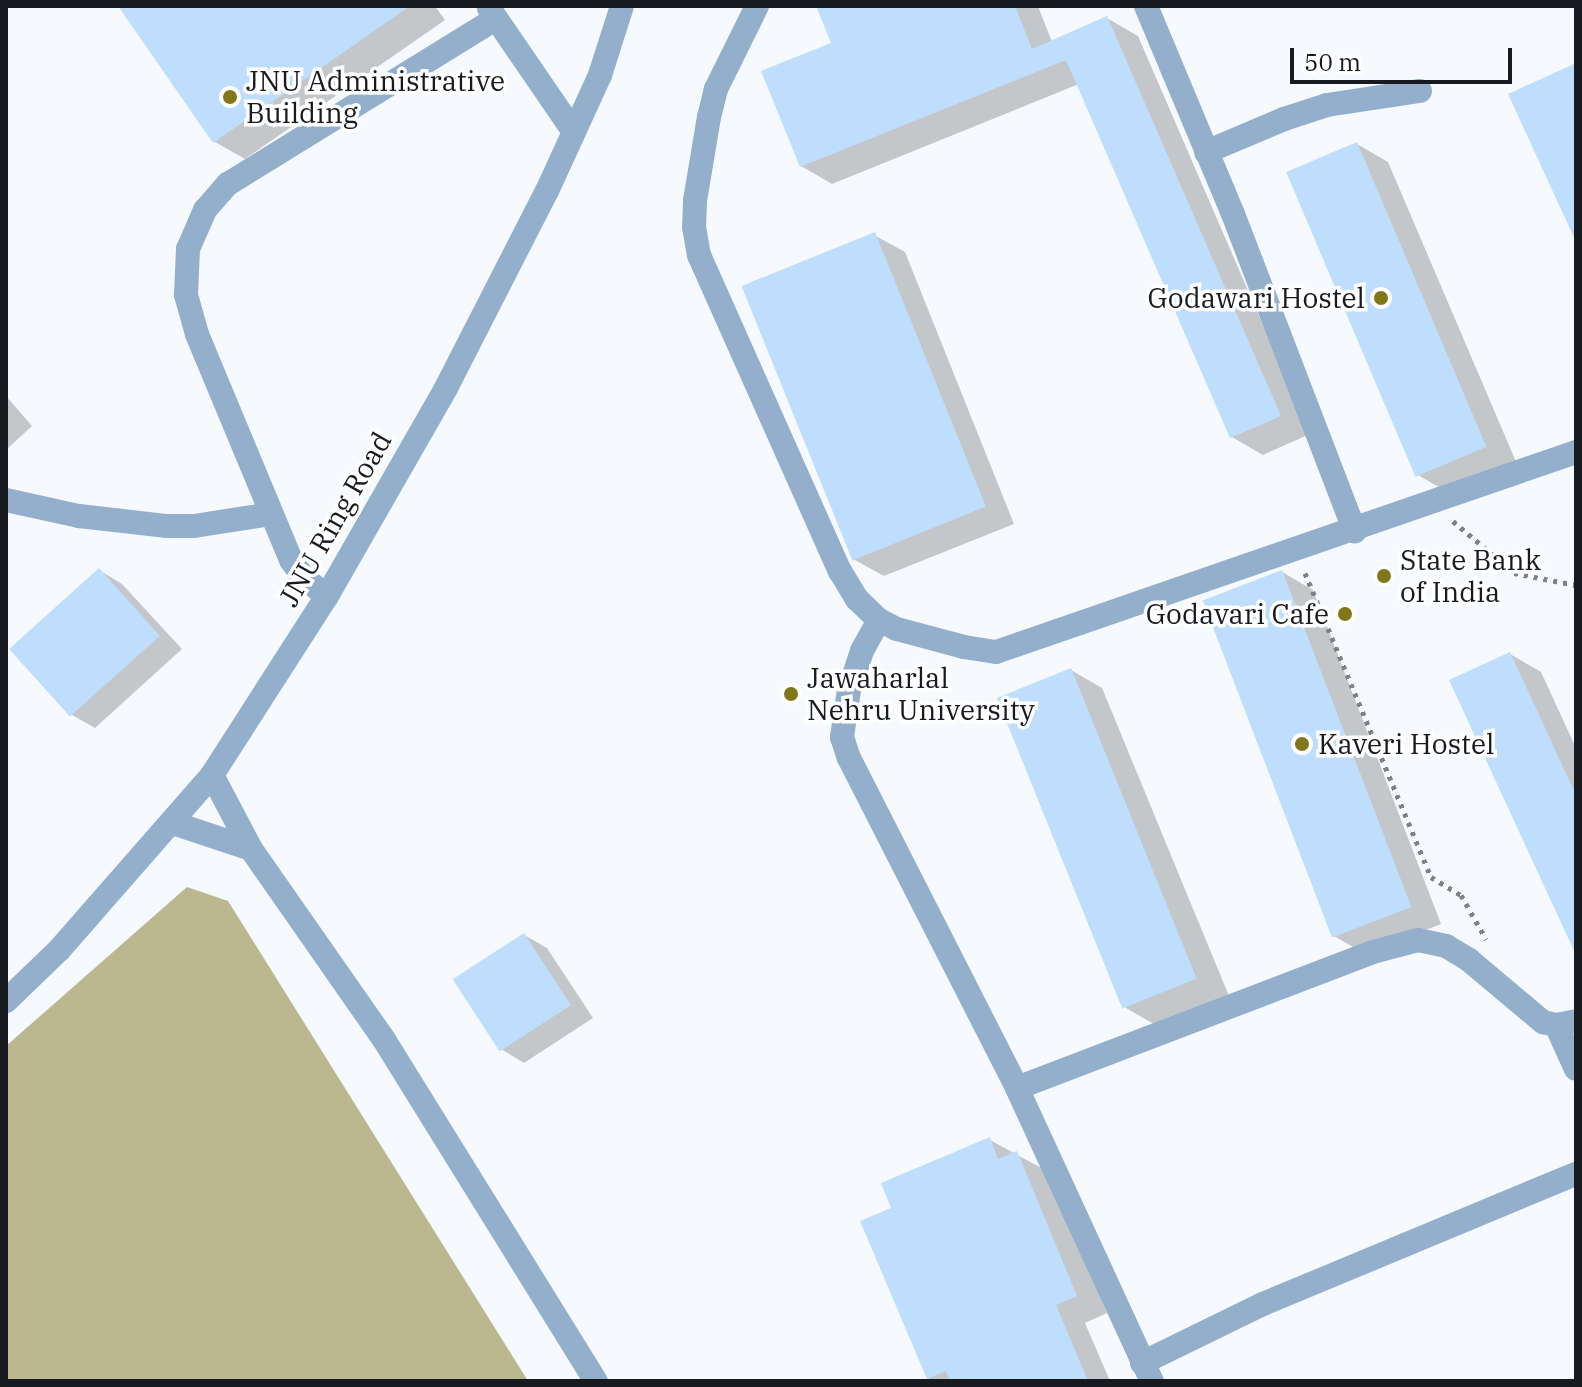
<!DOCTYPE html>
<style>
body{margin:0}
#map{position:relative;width:1582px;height:1387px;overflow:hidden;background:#f6f9fd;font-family:"IBM Plex Serif",serif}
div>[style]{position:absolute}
.forest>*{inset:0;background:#bbb78f}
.shadow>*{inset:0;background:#0003}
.building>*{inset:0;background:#bfdefe;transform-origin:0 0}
.path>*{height:5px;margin-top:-2.5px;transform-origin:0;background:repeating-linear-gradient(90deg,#7e8185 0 4px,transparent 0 10px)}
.minor>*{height:24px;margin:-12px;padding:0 12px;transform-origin:12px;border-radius:12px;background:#94afcc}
.dots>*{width:22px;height:22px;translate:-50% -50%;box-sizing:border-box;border:4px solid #fff;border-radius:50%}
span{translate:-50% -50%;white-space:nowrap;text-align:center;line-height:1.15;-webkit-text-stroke:7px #fff;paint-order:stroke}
.poi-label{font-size:28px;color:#171a1e}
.left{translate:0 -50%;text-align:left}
.right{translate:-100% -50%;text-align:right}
.street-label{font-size:28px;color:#171a1e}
.frame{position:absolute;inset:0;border:8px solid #171a1e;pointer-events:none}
.scale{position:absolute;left:1290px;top:48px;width:222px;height:36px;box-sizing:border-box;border:4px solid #171a1e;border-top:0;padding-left:10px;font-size:24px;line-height:28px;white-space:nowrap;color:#171a1e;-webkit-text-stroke:6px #fff;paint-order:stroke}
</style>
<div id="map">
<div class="forest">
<i style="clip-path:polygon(187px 887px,228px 901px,528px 1381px,6px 1381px,6px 1046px)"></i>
</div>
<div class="shadow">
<i style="clip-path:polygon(121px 6px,435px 6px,445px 20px,245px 159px,215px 142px)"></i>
<i style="clip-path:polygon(819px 6px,1038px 6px,1052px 42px,1107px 18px,1138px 36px,1310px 434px,1263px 455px,1232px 437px,1079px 84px,832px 184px,801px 166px,834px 44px)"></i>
<i style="clip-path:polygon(1357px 144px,1388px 162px,1517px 464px,1449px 493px,1418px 475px)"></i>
<i style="clip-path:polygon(874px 235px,905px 252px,1014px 524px,884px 576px,853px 559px)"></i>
<i style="clip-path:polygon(6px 396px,32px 426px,6px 450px)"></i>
<i style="clip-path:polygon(99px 570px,122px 584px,182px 649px,95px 728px,72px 715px)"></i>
<i style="clip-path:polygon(1282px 572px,1313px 590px,1441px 924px,1365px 954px,1334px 936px)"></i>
<i style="clip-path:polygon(1510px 654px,1541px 672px,1576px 748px,1576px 951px)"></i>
<i style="clip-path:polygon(1071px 670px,1102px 688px,1229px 996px,1157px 1026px,1126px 1008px)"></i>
<i style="clip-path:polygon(524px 935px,547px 948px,593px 1018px,524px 1063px,501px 1049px)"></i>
<i style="clip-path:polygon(990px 1140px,1047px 1171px,1107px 1313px,1085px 1323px,1110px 1381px,934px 1381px,928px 1378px,894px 1209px)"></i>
</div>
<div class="building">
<i style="clip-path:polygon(118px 6px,410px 6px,213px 143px)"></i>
<i style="clip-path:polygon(816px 6px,1015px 6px,1032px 49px,1107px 16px,1281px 416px,1230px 438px,1066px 60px,800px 167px,761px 71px,831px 43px)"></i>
<i style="clip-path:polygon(1576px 63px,1576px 242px,1508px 94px)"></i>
<i style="left:1357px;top:142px;width:331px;height:77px;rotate:67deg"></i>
<i style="left:875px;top:232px;width:296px;height:144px;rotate:68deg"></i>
<i style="left:99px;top:568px;width:91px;height:121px;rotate:48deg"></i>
<i style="left:1282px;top:570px;width:361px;height:85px;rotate:69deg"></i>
<i style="clip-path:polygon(1510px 652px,1576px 795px,1576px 955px,1449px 680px)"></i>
<i style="left:1071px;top:668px;width:335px;height:80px;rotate:68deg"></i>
<i style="left:524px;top:933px;width:86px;height:85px;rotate:57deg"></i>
<i style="clip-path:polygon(990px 1137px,998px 1159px,1017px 1151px,1077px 1296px,1056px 1305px,1088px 1381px,950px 1381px,946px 1371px,927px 1379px,860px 1221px,891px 1208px,881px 1183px)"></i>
</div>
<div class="path">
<i style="left:1453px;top:521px;width:80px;rotate:40.4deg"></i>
<i style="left:1514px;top:573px;width:63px;rotate:11deg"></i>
<i style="left:1305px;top:573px;width:329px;rotate:67.5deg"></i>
<i style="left:1431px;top:877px;width:35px;rotate:31deg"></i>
<i style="left:1461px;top:895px;width:51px;rotate:60.4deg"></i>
</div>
<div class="minor">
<i style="left:757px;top:6px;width:93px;rotate:116.3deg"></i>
<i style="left:716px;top:89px;width:29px;rotate:104deg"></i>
<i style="left:709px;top:117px;width:85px;rotate:99.5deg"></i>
<i style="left:695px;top:201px;width:26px;rotate:92deg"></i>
<i style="left:694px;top:227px;width:28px;rotate:80deg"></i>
<i style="left:699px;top:255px;width:346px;rotate:66deg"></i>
<i style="left:840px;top:571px;width:33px;rotate:59deg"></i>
<i style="left:857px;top:599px;width:30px;rotate:44deg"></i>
<i style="left:879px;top:620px;width:20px;rotate:27deg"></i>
<i style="left:897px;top:629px;width:69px;rotate:15deg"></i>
<i style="left:964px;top:647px;width:32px;rotate:9deg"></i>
<i style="left:996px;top:652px;width:614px;rotate:-19.03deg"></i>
<i style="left:1146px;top:6px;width:225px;rotate:67.3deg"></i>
<i style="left:1233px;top:214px;width:340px;rotate:69deg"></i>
<i style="left:489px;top:8px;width:150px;rotate:55.6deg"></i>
<i style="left:1206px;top:152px;width:85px;rotate:-22.9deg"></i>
<i style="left:1284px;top:119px;width:45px;rotate:-18deg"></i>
<i style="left:1327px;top:105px;width:94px;rotate:-8.6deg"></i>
<i style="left:6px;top:500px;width:75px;rotate:12.4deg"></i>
<i style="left:79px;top:516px;width:89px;rotate:6.5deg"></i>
<i style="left:167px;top:526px;width:27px"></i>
<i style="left:194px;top:526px;width:78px;rotate:-8.9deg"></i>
<i style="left:327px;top:596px;width:29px;rotate:-142deg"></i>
<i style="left:304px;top:578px;width:22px;rotate:-126deg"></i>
<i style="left:291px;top:560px;width:245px;rotate:-112.6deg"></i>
<i style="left:197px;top:334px;width:41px;rotate:-105.8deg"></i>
<i style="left:186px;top:295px;width:46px;rotate:-87.5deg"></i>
<i style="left:188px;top:249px;width:43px;rotate:-66.4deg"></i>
<i style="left:205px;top:210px;width:35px;rotate:-49deg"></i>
<i style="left:228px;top:184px;width:314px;rotate:-31.7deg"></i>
<i style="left:879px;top:620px;width:35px;rotate:119deg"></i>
<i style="left:862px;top:651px;width:41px;rotate:108.4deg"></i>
<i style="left:849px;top:690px;width:48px;rotate:98.5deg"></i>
<i style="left:842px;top:737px;width:22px;rotate:72deg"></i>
<i style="left:849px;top:758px;width:370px;rotate:63deg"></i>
<i style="left:1017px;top:1088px;width:323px;rotate:65.3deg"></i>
<i style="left:212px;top:775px;width:84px;rotate:62.2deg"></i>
<i style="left:173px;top:823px;width:82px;rotate:18.4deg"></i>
<i style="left:251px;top:849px;width:231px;rotate:55.1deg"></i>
<i style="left:383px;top:1038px;width:404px;rotate:58.2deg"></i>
<i style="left:6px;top:1001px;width:74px;rotate:-43.9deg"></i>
<i style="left:59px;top:950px;width:232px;rotate:-48.8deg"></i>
<i style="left:212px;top:775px;width:213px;rotate:-57.3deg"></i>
<i style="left:327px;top:596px;width:240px;rotate:-60.2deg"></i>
<i style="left:446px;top:388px;width:221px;rotate:-62.9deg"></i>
<i style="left:547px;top:191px;width:128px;rotate:-65.4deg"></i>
<i style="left:600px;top:75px;width:72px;rotate:-72.3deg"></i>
<i style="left:1556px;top:1025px;width:48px;rotate:65.6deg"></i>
<i style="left:1017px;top:1088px;width:381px;rotate:-20.9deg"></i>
<i style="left:1373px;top:952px;width:47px;rotate:-14.9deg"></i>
<i style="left:1418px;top:940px;width:29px;rotate:12deg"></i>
<i style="left:1446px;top:946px;width:27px;rotate:31deg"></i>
<i style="left:1469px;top:960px;width:97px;rotate:40deg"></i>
<i style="left:1543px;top:1022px;width:13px;rotate:13deg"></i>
<i style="left:1556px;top:1025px;width:20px;rotate:-11deg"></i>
<i style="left:1142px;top:1363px;width:135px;rotate:-26deg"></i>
<i style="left:1263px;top:1304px;width:339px;rotate:-22.6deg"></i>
</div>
<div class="dots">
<i style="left:230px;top:97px;background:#80761a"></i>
<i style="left:1381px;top:298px;background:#80761a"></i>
<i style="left:1384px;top:576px;background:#80761a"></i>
<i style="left:1345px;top:614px;background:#80761a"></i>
<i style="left:791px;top:694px;background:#80761a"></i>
<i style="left:1302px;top:744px;background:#80761a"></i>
</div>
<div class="poi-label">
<span class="left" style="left:246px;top:97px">JNU Administrative<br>Building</span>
<span class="right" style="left:1365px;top:298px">Godawari Hostel</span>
<span class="left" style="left:1400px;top:576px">State Bank<br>of India</span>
<span class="right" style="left:1329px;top:614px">Godavari Cafe</span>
<span class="left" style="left:807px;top:694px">Jawaharlal<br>Nehru University</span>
<span class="left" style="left:1318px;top:744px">Kaveri Hostel</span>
</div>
<div class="street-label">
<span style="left:335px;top:519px;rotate:-60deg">JNU Ring Road</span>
</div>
<div class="frame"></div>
<div class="scale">50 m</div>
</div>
